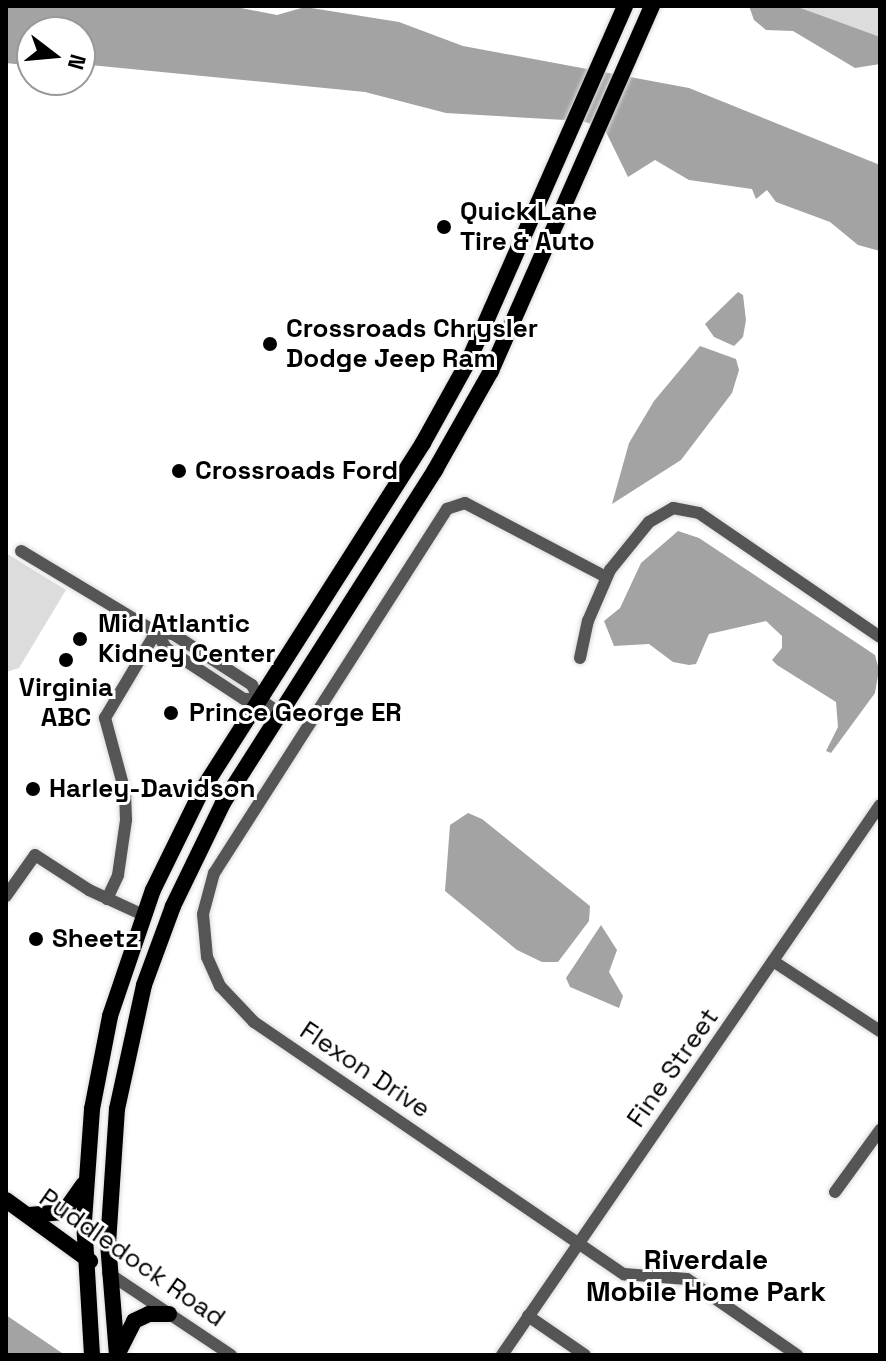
<!DOCTYPE html>
<style>
body{margin:0}
#map{position:relative;width:886px;height:1361px;overflow:hidden;background:#fff;font-family:"Space Grotesk",sans-serif}
div>[style]{position:absolute}
.green>*{inset:0;background:#dcdcdc}
.water>*{inset:0;background:#a3a3a3}
.roads{filter:drop-shadow(0 0 2px #dbdbdb) drop-shadow(0 0 2px #dbdbdb)}
.minor>*{height:12px;margin:-6px;padding:0 6px;transform-origin:6px;border-radius:6px;background:#555}
.major>*{height:16px;margin:-8px;padding:0 8px;transform-origin:8px;border-radius:8px;background:#000}
.dots>*{width:22px;height:22px;translate:-50% -50%;box-sizing:border-box;border:4px solid #fff;border-radius:50%}
span{translate:-50% -50%;white-space:nowrap;text-align:center;line-height:1.15;-webkit-text-stroke:6px #fff;paint-order:stroke}
.poi-label{font-size:26px;color:#000;font-weight:700}
.left{translate:0 -50%;text-align:left}
.street-label{font-size:26px;color:#000}
.neighbourhood-label{font-size:28px;color:#000;font-weight:700}
.frame{position:absolute;inset:0;border:8px solid #000;pointer-events:none}
.north{position:absolute;left:16px;top:16px;width:80px;height:80px;box-sizing:border-box;background:#fff;border:2px solid #999;border-radius:50%;rotate:106deg;font-size:22px;font-weight:700;line-height:32px;text-align:center;color:#000}
.north::after{content:'';display:block;margin:auto;width:28px;height:36px;background:#000;clip-path:polygon(50% 0,100% 100%,50% 72%,0 100%)}
</style>
<div id="map">
<div class="green">
<i style="clip-path:polygon(795px 6px,880px 8px,880px 37px,847px 26px)"></i>
<i style="clip-path:polygon(6px 553px,66px 590px,19px 668px,6px 672px)"></i>
</div>
<div class="water">
<i style="clip-path:polygon(6px 6px,231px 6px,277px 15px,305px 7px,399px 22px,463px 46px,689px 88px,880px 165px,880px 251px,858px 245px,830px 222px,776px 202px,767px 190px,756px 199px,752px 189px,689px 180px,655px 160px,628px 177px,604px 128px,582px 121px,446px 113px,365px 92px,80px 64px,80px 32px,32px 32px,32px 66px,6px 63px)"></i>
<i style="clip-path:polygon(749px 6px,795px 6px,880px 37px,880px 64px,855px 68px,793px 31px,766px 30px,754px 20px)"></i>
<i style="clip-path:polygon(738px 292px,743px 295px,746px 320px,743px 337px,734px 346px,714px 337px,705px 324px)"></i>
<i style="clip-path:polygon(700px 346px,736px 359px,739px 370px,732px 393px,681px 460px,612px 504px,629px 443px,654px 401px)"></i>
<i style="clip-path:polygon(678px 531px,699px 538px,875px 655px,879px 670px,875px 693px,831px 753px,826px 751px,838px 727px,836px 702px,777px 665px,772px 660px,782px 648px,782px 636px,766px 621px,709px 634px,696px 664px,689px 665px,673px 662px,649px 644px,614px 646px,604px 621px,620px 608px,641px 563px)"></i>
<i style="clip-path:polygon(468px 813px,482px 819px,590px 906px,589px 921px,558px 962px,542px 962px,517px 950px,445px 891px,450px 825px)"></i>
<i style="clip-path:polygon(601px 925px,617px 950px,609px 972px,623px 996px,619px 1008px,570px 987px,566px 978px)"></i>
<i style="clip-path:polygon(6px 1315px,65px 1355px,6px 1355px)"></i>
</div>
<div class="roads">
<div class="minor">
<i style="left:21px;top:551px;width:157px;rotate:31deg"></i>
<i style="left:156px;top:632px;width:17px;rotate:7deg"></i>
<i style="left:173px;top:634px;width:94px;rotate:32.8deg"></i>
<i style="left:252px;top:685px;width:16px;rotate:63deg"></i>
<i style="left:606px;top:577px;width:159px;rotate:-152.3deg"></i>
<i style="left:465px;top:503px;width:19px;rotate:162deg"></i>
<i style="left:447px;top:509px;width:432px;rotate:122.6deg"></i>
<i style="left:214px;top:873px;width:42px;rotate:105deg"></i>
<i style="left:203px;top:914px;width:43px;rotate:84.7deg"></i>
<i style="left:207px;top:957px;width:32px;rotate:66deg"></i>
<i style="left:220px;top:986px;width:50px;rotate:46.6deg"></i>
<i style="left:254px;top:1022px;width:448px;rotate:34.3deg"></i>
<i style="left:624px;top:1274px;width:63px;rotate:4.5deg"></i>
<i style="left:687px;top:1279px;width:134px;rotate:34.6deg"></i>
<i style="left:156px;top:632px;width:19px;rotate:58deg"></i>
<i style="left:166px;top:648px;width:93px;rotate:33.2deg"></i>
<i style="left:244px;top:699px;width:15px"></i>
<i style="left:259px;top:699px;width:25px;rotate:34deg"></i>
<i style="left:580px;top:658px;width:38px;rotate:-78deg"></i>
<i style="left:588px;top:621px;width:56px;rotate:-66.7deg"></i>
<i style="left:610px;top:570px;width:62px;rotate:-50.9deg"></i>
<i style="left:649px;top:522px;width:28px;rotate:-30deg"></i>
<i style="left:673px;top:508px;width:26px;rotate:11deg"></i>
<i style="left:699px;top:513px;width:219px;rotate:34.4deg"></i>
<i style="left:6px;top:896px;width:50px;rotate:-54.7deg"></i>
<i style="left:35px;top:855px;width:64px;rotate:32.9deg"></i>
<i style="left:89px;top:890px;width:60px;rotate:24.8deg"></i>
<i style="left:107px;top:899px;width:26px;rotate:-65deg"></i>
<i style="left:118px;top:875px;width:56px;rotate:-81.7deg"></i>
<i style="left:126px;top:820px;width:28px;rotate:-92deg"></i>
<i style="left:125px;top:792px;width:77px;rotate:-105.1deg"></i>
<i style="left:105px;top:718px;width:100px;rotate:-59.3deg"></i>
<i style="left:773px;top:961px;width:128px;rotate:33.2deg"></i>
<i style="left:835px;top:1192px;width:77px;rotate:-54deg"></i>
<i style="left:108px;top:1273px;width:148px;rotate:33.7deg"></i>
<i style="left:528px;top:1316px;width:69px;rotate:34.4deg"></i>
<i style="left:502px;top:1355px;width:667px;rotate:-55.5deg"></i>
</div>
<div class="major">
<i style="left:6px;top:1200px;width:104px;rotate:36deg"></i>
<i style="left:29px;top:1215px;width:35px;rotate:-5deg"></i>
<i style="left:64px;top:1212px;width:33px;rotate:-55deg"></i>
<i style="left:118px;top:1353px;width:36px;rotate:-63deg"></i>
<i style="left:134px;top:1321px;width:17px;rotate:-25deg"></i>
<i style="left:149px;top:1314px;width:20px"></i>
<i style="left:92px;top:1355px;width:134px;rotate:-93.4deg"></i>
<i style="left:84px;top:1221px;width:112px;rotate:-85.9deg"></i>
<i style="left:92px;top:1109px;width:95px;rotate:-79deg"></i>
<i style="left:110px;top:1016px;width:133px;rotate:-71.2deg"></i>
<i style="left:153px;top:890px;width:111px;rotate:-63.9deg"></i>
<i style="left:202px;top:790px;width:411px;rotate:-57.5deg"></i>
<i style="left:423px;top:443px;width:95px;rotate:-61deg"></i>
<i style="left:469px;top:360px;width:387px;rotate:-66.2deg"></i>
<i style="left:117px;top:1355px;width:111px;rotate:-94.6deg"></i>
<i style="left:108px;top:1244px;width:135px;rotate:-86.2deg"></i>
<i style="left:117px;top:1109px;width:127px;rotate:-77.7deg"></i>
<i style="left:144px;top:985px;width:84px;rotate:-69.8deg"></i>
<i style="left:173px;top:906px;width:114px;rotate:-64.1deg"></i>
<i style="left:223px;top:803px;width:395px;rotate:-57.5deg"></i>
<i style="left:435px;top:470px;width:114px;rotate:-60.5deg"></i>
<i style="left:491px;top:371px;width:399px;rotate:-66.2deg"></i>
</div>
</div>
<div class="dots">
<i style="left:444px;top:227px;background:#000"></i>
<i style="left:270px;top:344px;background:#000"></i>
<i style="left:179px;top:471px;background:#000"></i>
<i style="left:80px;top:639px;background:#000"></i>
<i style="left:66px;top:660px;background:#000"></i>
<i style="left:171px;top:713px;background:#000"></i>
<i style="left:33px;top:789px;background:#000"></i>
<i style="left:36px;top:939px;background:#000"></i>
</div>
<div class="poi-label">
<span class="left" style="left:460px;top:227px">Quick Lane<br>Tire &amp; Auto</span>
<span class="left" style="left:286px;top:344px">Crossroads Chrysler<br>Dodge Jeep Ram</span>
<span class="left" style="left:195px;top:471px">Crossroads Ford</span>
<span class="left" style="left:98px;top:639px">Mid Atlantic<br>Kidney Center</span>
<span style="left:66px;top:703px">Virginia<br>ABC</span>
<span class="left" style="left:189px;top:713px">Prince George ER</span>
<span class="left" style="left:49px;top:789px">Harley-Davidson</span>
<span class="left" style="left:52px;top:939px">Sheetz</span>
</div>
<div class="street-label">
<span style="left:673px;top:1068px;rotate:-55deg">Fine Street</span>
<span style="left:365px;top:1070px;rotate:34deg">Flexon Drive</span>
<span style="left:132px;top:1258px;rotate:35deg">Puddledock Road</span>
</div>
<div class="neighbourhood-label">
<span style="left:706px;top:1275px">Riverdale<br>Mobile Home Park</span>
</div>
<div class="frame"></div>
<div class="north">N</div>
</div>
